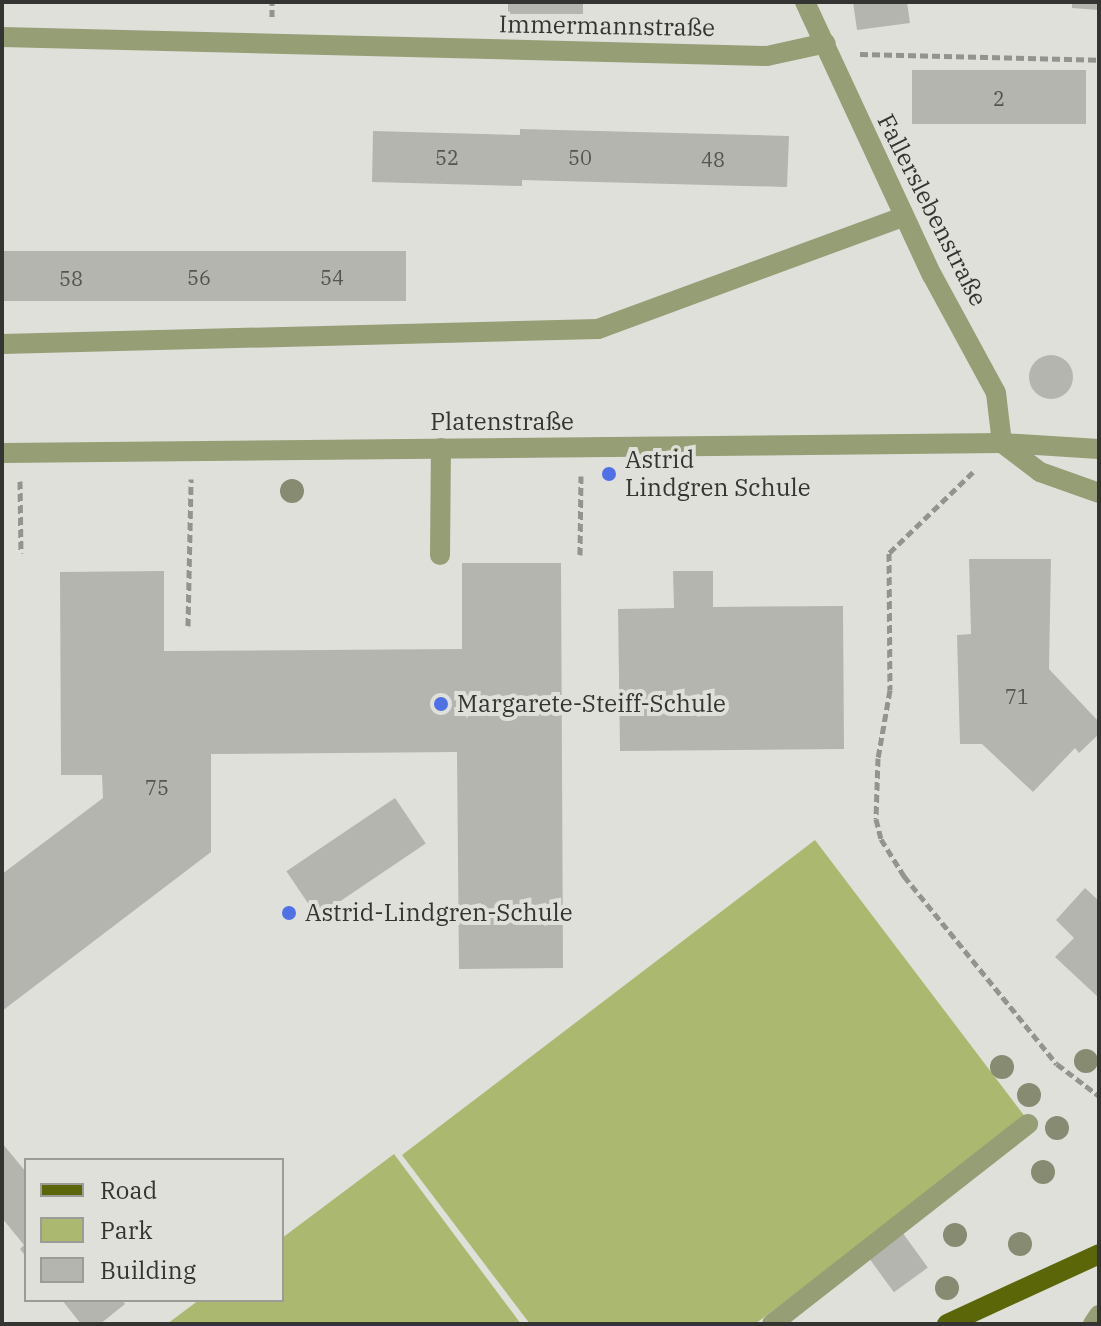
<!DOCTYPE html>
<meta charset="utf-8">
<style>
body{margin:0}
#map{position:relative;width:1101px;height:1326px;overflow:hidden;background:#dfe0da;font-family:"IBM Plex Serif",serif}
div>[style]{position:absolute}
.green>*{inset:0;background:#aab96f}
.building>*{inset:0;background:#b4b5af;transform-origin:0 0}
.round{border-radius:50%}
.path>*{height:5px;margin-top:-2.5px;transform-origin:0;background:repeating-linear-gradient(90deg,#939490 0 8px,transparent 0 12px)}
.minor>*{height:20px;margin:-10px;padding:0 10px;transform-origin:10px;border-radius:10px;background:#959e75}
.major>*{height:20px;margin:-10px;padding:0 10px;transform-origin:10px;border-radius:10px;background:#5a6607}
.trees>*{width:24px;height:24px;margin:-12px;border-radius:50%;background:#868b72}
.dots>*{width:22px;height:22px;translate:-50% -50%;box-sizing:border-box;border:4px solid #dfe0da;border-radius:50%}
span{translate:-50% -50%;white-space:nowrap;text-align:center;line-height:1.15;-webkit-text-stroke:8px #dfe0da;paint-order:stroke}
.number-label{font-size:20px;color:#545551}
.number-label span{-webkit-text-stroke-width:0}
.street-label{font-size:24px;color:#343532}
.poi-label{font-size:24px;color:#343532}
.left{translate:0 -50%;text-align:left}
.frame{position:absolute;inset:0;border:4px solid #343532;pointer-events:none}
.legend{position:absolute;left:24px;top:1158px;width:260px;height:144px;box-sizing:border-box;background:#dfe0da;border:2px solid #9b9c97;margin:0;padding:10px 14px;list-style:none;font-size:24px;color:#343532}
.legend li{display:flex;align-items:center;gap:16px;height:40px}
.legend b{width:40px;border:2px solid #9b9c97}
</style>
<div id="map">
<div class="green">
<i style="clip-path:polygon(815px 840px,1026px 1118px,755px 1324px,530px 1324px,402px 1155px)"></i>
<i style="clip-path:polygon(394px 1154px,521px 1324px,167px 1324px,199px 1300px,282px 1300px,282px 1238px)"></i>
</div>
<div class="building">
<i style="left:508px;top:2px;width:75px;height:12px"></i>
<i style="clip-path:polygon(853px 2px,907px 2px,910px 23px,857px 30px)"></i>
<i style="clip-path:polygon(1072px 2px,1099px 2px,1099px 10px,1072px 8px)"></i>
<i style="left:912px;top:70px;width:174px;height:54px"></i>
<i style="clip-path:polygon(520px 129px,789px 136px,787px 187px,522px 180px,522px 186px,372px 182px,373px 131px,520px 135px)"></i>
<i style="left:406px;top:251px;width:50px;height:404px;rotate:90deg"></i>
<i class="round" style="left:1029px;top:355px;width:44px;height:44px"></i>
<i style="clip-path:polygon(969px 559px,1051px 559px,1049px 669px,1099px 722px,1099px 734px,1079px 753px,1075px 748px,1033px 792px,982px 744px,960px 744px,957px 635px,971px 634px)"></i>
<i style="clip-path:polygon(462px 563px,561px 563px,563px 968px,459px 969px,457px 752px,211px 754px,211px 852px,2px 1011px,2px 874px,103px 798px,102px 775px,61px 775px,60px 572px,164px 571px,164px 651px,462px 649px)"></i>
<i style="clip-path:polygon(673px 571px,713px 571px,713px 607px,843px 606px,844px 749px,620px 751px,618px 609px,674px 608px)"></i>
<i style="left:395px;top:798px;width:55px;height:131px;rotate:56deg"></i>
<i style="clip-path:polygon(1085px 888px,1099px 901px,1099px 998px,1055px 957px,1074px 938px,1056px 920px)"></i>
<i style="clip-path:polygon(2px 1143px,26px 1172px,26px 1257px,20px 1249px,24px 1245px,2px 1218px)"></i>
<i style="left:902px;top:1232px;width:44px;height:42px;rotate:54deg"></i>
<i style="clip-path:polygon(62px 1300px,122px 1300px,125px 1304px,100px 1324px,81px 1324px)"></i>
</div>
<div class="path">
<i style="left:272px;top:17px;width:15px;rotate:-90deg"></i>
<i style="left:860px;top:54px;width:239px;rotate:1.4deg"></i>
<i style="left:973px;top:472px;width:117px;rotate:136deg"></i>
<i style="left:889px;top:553px;width:137px;rotate:89.6deg"></i>
<i style="left:890px;top:690px;width:69px;rotate:100deg"></i>
<i style="left:878px;top:758px;width:61px;rotate:91.9deg"></i>
<i style="left:876px;top:819px;width:21px;rotate:76deg"></i>
<i style="left:881px;top:839px;width:44px;rotate:58.1deg"></i>
<i style="left:904px;top:876px;width:242px;rotate:50.9deg"></i>
<i style="left:1057px;top:1064px;width:53px;rotate:37.3deg"></i>
<i style="left:20px;top:481px;width:72px;rotate:89.2deg"></i>
<i style="left:580px;top:555px;width:79px;rotate:-89.3deg"></i>
<i style="left:188px;top:626px;width:147px;rotate:-88.8deg"></i>
</div>
<div class="minor">
<i style="left:805px;top:2px;width:301px;rotate:65.1deg"></i>
<i style="left:932px;top:275px;width:134px;rotate:61.5deg"></i>
<i style="left:996px;top:393px;width:50px;rotate:83.2deg"></i>
<i style="left:2px;top:37px;width:765px;rotate:1.42deg"></i>
<i style="left:767px;top:56px;width:60px;rotate:-12.4deg"></i>
<i style="left:2px;top:344px;width:596px;rotate:-1.44deg"></i>
<i style="left:598px;top:329px;width:325px;rotate:-20.2deg"></i>
<i style="left:1002px;top:443px;width:48px;rotate:37.3deg"></i>
<i style="left:1040px;top:472px;width:63px;rotate:19.6deg"></i>
<i style="left:2px;top:453px;width:1000px;rotate:-0.57deg"></i>
<i style="left:1002px;top:443px;width:97px;rotate:3.5deg"></i>
<i style="left:440px;top:555px;width:107px;rotate:-89.5deg"></i>
<i style="left:772px;top:1324px;width:325px;rotate:-38deg"></i>
<i style="left:1093px;top:1324px;width:11px;rotate:-56deg"></i>
</div>
<div class="major">
<i style="left:947px;top:1324px;width:167px;rotate:-24.7deg"></i>
</div>
<div class="trees">
<i style="left:292px;top:491px"></i>
<i style="left:1086px;top:1061px"></i>
<i style="left:1002px;top:1067px"></i>
<i style="left:1029px;top:1095px"></i>
<i style="left:1057px;top:1128px"></i>
<i style="left:1043px;top:1172px"></i>
<i style="left:955px;top:1235px"></i>
<i style="left:1020px;top:1244px"></i>
<i style="left:947px;top:1288px"></i>
</div>
<div class="dots">
<i style="left:609px;top:474px;background:#4f71e5"></i>
<i style="left:441px;top:704px;background:#4f71e5"></i>
<i style="left:289px;top:913px;background:#4f71e5"></i>
</div>
<div class="number-label">
<span style="left:999px;top:98px">2</span>
<span style="left:447px;top:157px">52</span>
<span style="left:580px;top:157px">50</span>
<span style="left:713px;top:159px">48</span>
<span style="left:199px;top:277px">56</span>
<span style="left:332px;top:277px">54</span>
<span style="left:71px;top:278px">58</span>
<span style="left:1017px;top:696px">71</span>
<span style="left:157px;top:787px">75</span>
</div>
<div class="street-label">
<span style="left:607px;top:26px;rotate:1deg">Immermannstraße</span>
<span style="left:932px;top:210px;rotate:63deg">Fallerslebenstraße</span>
<span style="left:502px;top:422px">Platenstraße</span>
</div>
<div class="poi-label">
<span class="left" style="left:625px;top:474px">Astrid<br>Lindgren Schule</span>
<span class="left" style="left:457px;top:704px">Margarete-Steiff-Schule</span>
<span class="left" style="left:305px;top:913px">Astrid-Lindgren-Schule</span>
</div>
<div class="frame"></div>
<ul class="legend">
<li><b style="height:10px;background:#5a6607"></b>Road</li>
<li><b style="height:22px;background:#aab96f"></b>Park</li>
<li><b style="height:22px;background:#b4b5af"></b>Building</li>
</ul>
</div>
